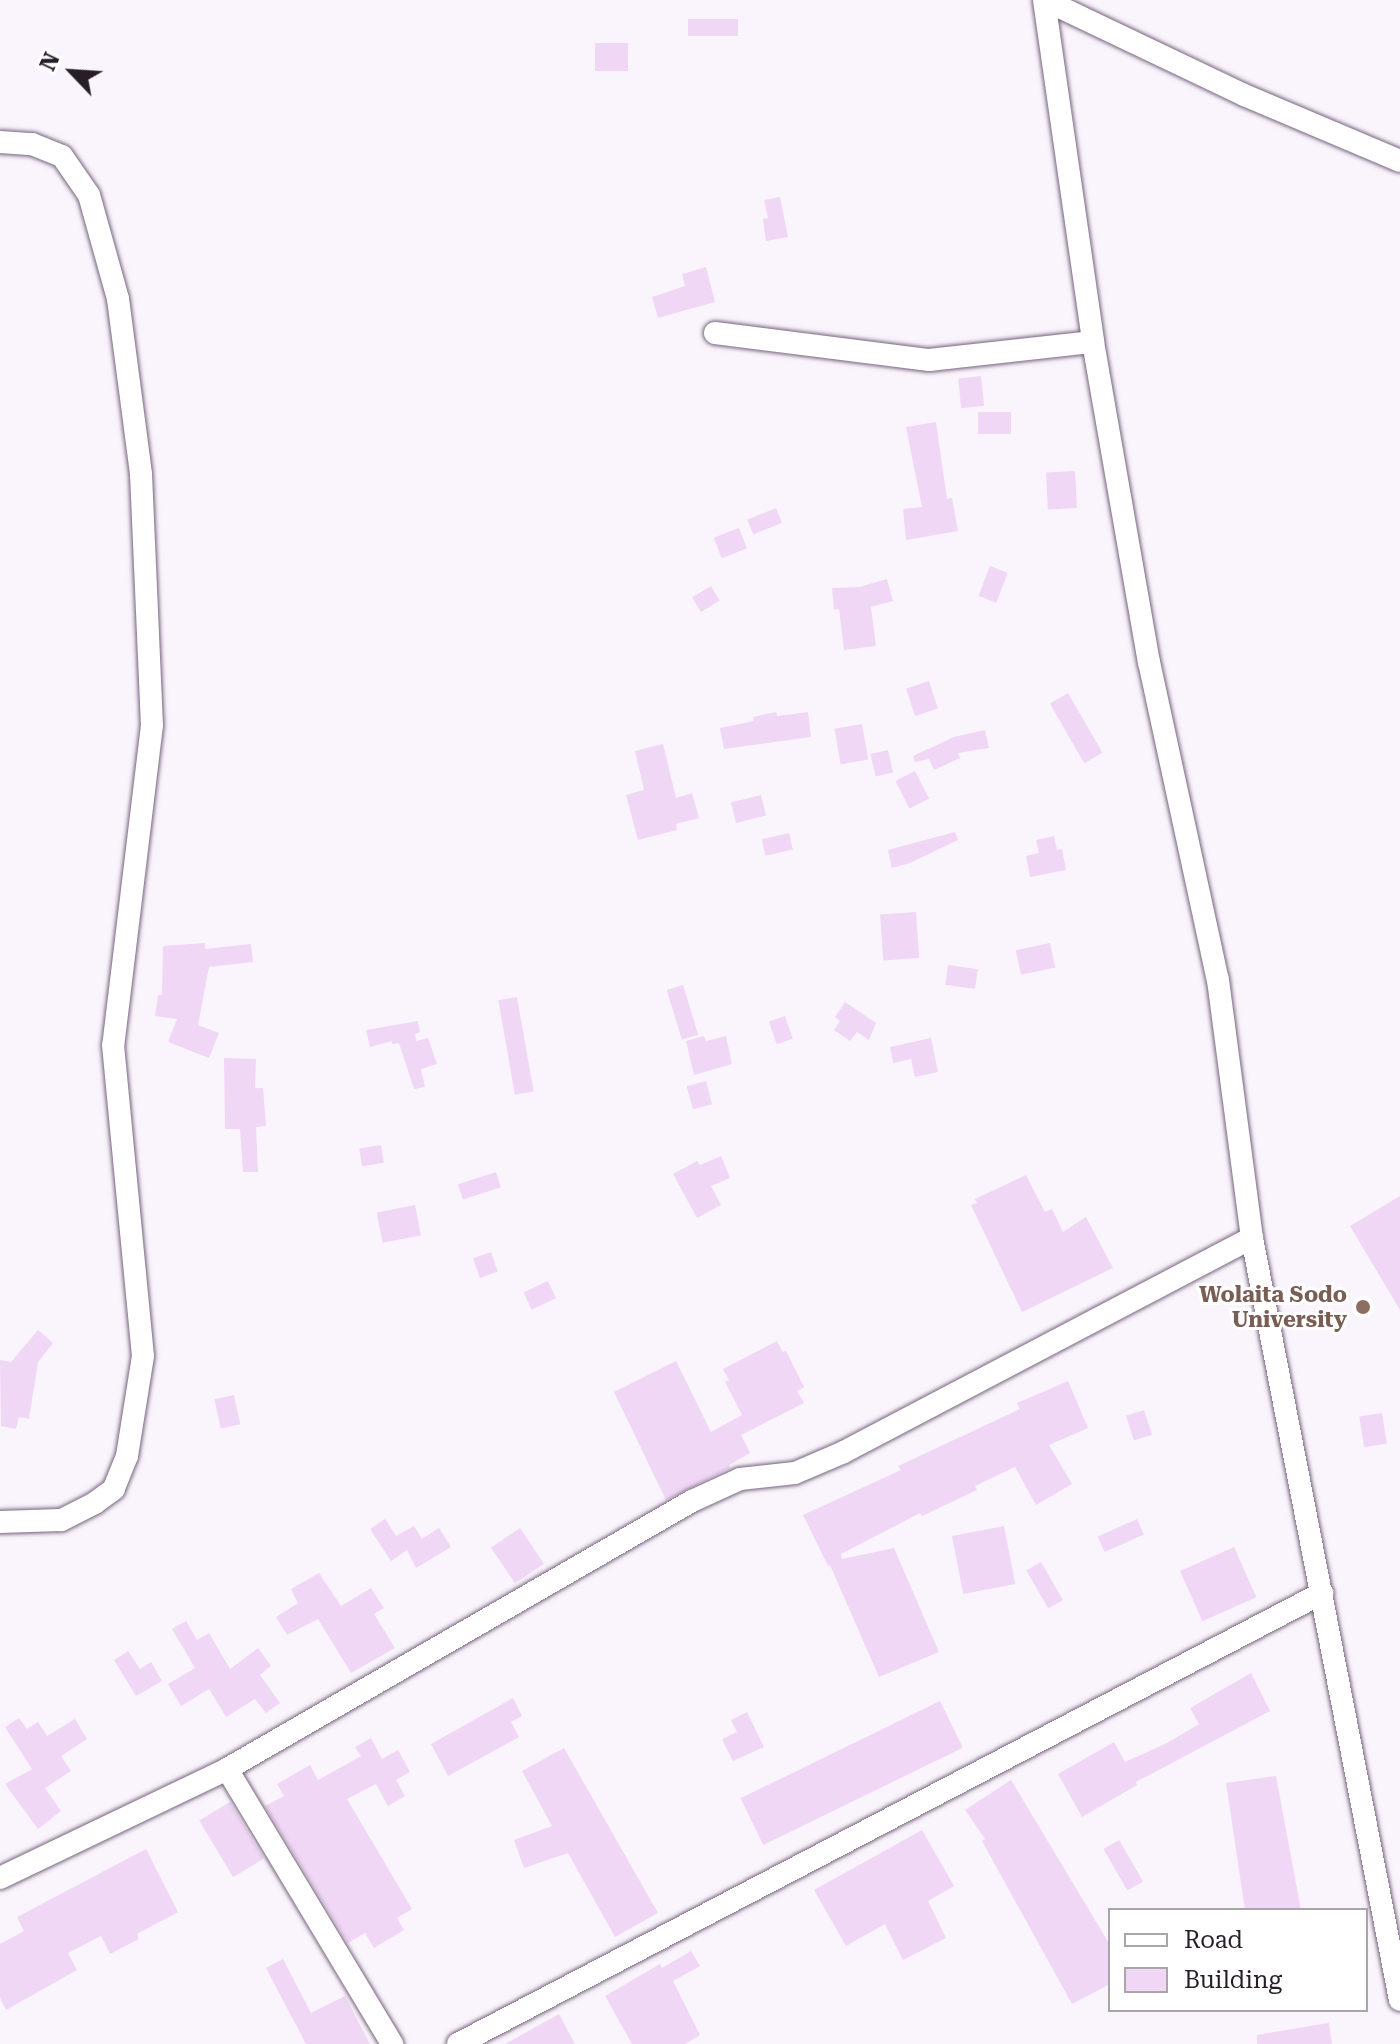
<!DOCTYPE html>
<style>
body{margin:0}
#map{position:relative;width:1400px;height:2044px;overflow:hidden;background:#faf5fc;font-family:"Roboto Serif",serif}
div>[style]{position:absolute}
.building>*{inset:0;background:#efd7f5;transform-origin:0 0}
.roads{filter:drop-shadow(0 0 2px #78637e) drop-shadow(0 0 2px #78637e)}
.street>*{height:22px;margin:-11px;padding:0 11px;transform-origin:11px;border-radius:11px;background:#fff}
.dots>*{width:22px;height:22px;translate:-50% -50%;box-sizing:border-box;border:4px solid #fff;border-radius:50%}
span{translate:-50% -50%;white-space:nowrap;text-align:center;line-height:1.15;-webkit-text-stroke:6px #fff;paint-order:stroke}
.education-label{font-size:22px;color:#785e54;font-weight:700}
.right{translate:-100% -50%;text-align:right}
.legend{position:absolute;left:1108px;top:1908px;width:260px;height:104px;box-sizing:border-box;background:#fff;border:2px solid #a9a5a9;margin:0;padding:10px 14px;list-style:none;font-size:24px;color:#271e29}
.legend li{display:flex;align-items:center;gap:16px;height:40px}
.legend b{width:40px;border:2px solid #a9a5a9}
.north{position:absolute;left:32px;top:32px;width:80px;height:80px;-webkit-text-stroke:6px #fff;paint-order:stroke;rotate:295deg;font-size:22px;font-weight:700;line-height:32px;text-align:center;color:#271e29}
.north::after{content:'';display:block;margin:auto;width:28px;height:36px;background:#271e29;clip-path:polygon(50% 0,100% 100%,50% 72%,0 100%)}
</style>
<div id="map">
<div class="building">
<i style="left:688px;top:19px;width:50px;height:17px"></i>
<i style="left:595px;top:43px;width:33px;height:28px"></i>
<i style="clip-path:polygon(780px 197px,788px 237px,766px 241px,763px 219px,768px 218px,764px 200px)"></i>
<i style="clip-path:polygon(706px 267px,715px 302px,658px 318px,652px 297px,685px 286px,682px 274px)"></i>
<i style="left:981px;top:376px;width:30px;height:23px;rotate:84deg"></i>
<i style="left:978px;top:412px;width:33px;height:22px"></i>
<i style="clip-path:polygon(936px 422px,947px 499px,952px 498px,958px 531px,906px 540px,903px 509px,922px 507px,906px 427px)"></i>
<i style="left:1075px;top:471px;width:37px;height:29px;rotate:87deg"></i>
<i style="left:776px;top:508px;width:16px;height:31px;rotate:68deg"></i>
<i style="left:739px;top:528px;width:22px;height:27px;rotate:69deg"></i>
<i style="left:990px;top:566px;width:19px;height:32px;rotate:21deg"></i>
<i style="clip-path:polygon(887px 579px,893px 601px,871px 607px,876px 646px,844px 650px,839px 609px,834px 610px,832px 588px,859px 587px)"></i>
<i style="left:711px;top:586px;width:17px;height:22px;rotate:59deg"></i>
<i style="left:929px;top:681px;width:29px;height:24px;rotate:72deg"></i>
<i style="left:1068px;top:693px;width:69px;height:21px;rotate:60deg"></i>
<i style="clip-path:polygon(776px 712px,777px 716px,808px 712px,811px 737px,724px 749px,720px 728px,754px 721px,753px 717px)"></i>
<i style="left:862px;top:724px;width:36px;height:28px;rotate:80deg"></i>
<i style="clip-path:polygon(985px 730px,989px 748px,958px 753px,960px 758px,934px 770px,929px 759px,915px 762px,913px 756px,954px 737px)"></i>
<i style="clip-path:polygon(663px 744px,676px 798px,692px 793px,699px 818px,676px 824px,677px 830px,638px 840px,626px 795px,644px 790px,635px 751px)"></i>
<i style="left:888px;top:750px;width:23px;height:18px;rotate:77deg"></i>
<i style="left:915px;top:771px;width:31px;height:22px;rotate:63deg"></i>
<i style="left:761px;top:795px;width:21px;height:31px;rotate:76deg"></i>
<i style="clip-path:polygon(955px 832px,958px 840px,910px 863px,892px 868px,888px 850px)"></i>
<i style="left:789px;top:833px;width:17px;height:28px;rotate:77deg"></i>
<i style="clip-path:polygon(1054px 836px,1057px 850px,1062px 849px,1066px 870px,1030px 877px,1026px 856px,1039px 853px,1036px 840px)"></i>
<i style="left:916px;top:912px;width:46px;height:36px;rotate:86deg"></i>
<i style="clip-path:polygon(205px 943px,205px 949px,251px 944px,253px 962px,209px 967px,198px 1025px,219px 1033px,209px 1058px,168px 1042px,177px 1019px,155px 1016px,158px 995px,162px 995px,163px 946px)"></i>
<i style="left:1050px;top:943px;width:25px;height:35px;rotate:78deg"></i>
<i style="left:948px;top:965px;width:30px;height:20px;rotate:8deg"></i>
<i style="left:683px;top:985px;width:52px;height:17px;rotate:73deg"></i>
<i style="left:517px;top:997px;width:96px;height:19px;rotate:80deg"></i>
<i style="clip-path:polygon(845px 1002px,876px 1023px,869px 1040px,857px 1032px,850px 1041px,834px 1030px,840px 1021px,835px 1017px)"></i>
<i style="left:785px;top:1016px;width:24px;height:17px;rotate:71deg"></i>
<i style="clip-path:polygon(418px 1021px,420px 1032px,415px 1034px,416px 1041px,428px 1038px,437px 1064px,421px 1069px,425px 1087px,414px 1089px,399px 1043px,392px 1044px,392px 1041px,370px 1047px,366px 1030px)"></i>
<i style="clip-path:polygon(704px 1036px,706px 1041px,726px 1036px,732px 1064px,694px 1075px,686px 1041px)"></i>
<i style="clip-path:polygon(931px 1038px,938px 1072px,915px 1077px,911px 1059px,893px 1063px,890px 1047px)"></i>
<i style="clip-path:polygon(224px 1058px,256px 1059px,255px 1088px,263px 1088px,266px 1126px,256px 1127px,258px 1172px,243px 1172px,240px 1129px,225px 1129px)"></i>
<i style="left:706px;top:1081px;width:24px;height:20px;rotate:75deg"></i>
<i style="left:381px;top:1145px;width:18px;height:22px;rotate:81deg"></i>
<i style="clip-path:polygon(721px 1156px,730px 1178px,711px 1186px,721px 1205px,697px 1218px,673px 1174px,697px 1161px,700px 1165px)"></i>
<i style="left:496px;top:1172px;width:16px;height:40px;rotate:72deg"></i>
<i style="clip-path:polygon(1026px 1175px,1045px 1212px,1052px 1209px,1063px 1232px,1086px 1217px,1113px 1268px,1022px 1312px,971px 1205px,977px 1203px,975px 1199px)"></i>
<i style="clip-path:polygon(1400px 1196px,1400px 1310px,1350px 1226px)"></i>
<i style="left:415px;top:1205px;width:31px;height:39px;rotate:79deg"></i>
<i style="left:491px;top:1252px;width:21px;height:19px;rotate:71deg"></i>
<i style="left:548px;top:1281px;width:19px;height:27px;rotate:65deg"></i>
<i style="clip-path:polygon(38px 1330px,53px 1343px,38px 1362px,29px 1419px,19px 1417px,16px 1429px,1px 1426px,0 1360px,11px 1362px)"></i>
<i style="clip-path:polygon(777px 1341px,783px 1352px,786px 1351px,804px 1387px,797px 1391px,804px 1403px,741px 1435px,750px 1453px,729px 1465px,730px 1468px,666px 1500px,614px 1392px,676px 1361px,711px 1432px,742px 1415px,725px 1382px,729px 1380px,723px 1369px)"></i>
<i style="clip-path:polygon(1068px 1381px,1088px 1428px,1049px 1445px,1072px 1484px,1036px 1505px,1015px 1467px,975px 1486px,977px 1490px,922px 1516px,920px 1513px,841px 1554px,842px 1559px,894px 1548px,939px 1652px,879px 1677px,830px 1565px,828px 1566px,803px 1515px,901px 1470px,898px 1466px,1020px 1409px,1017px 1403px)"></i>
<i style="left:234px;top:1395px;width:30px;height:20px;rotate:78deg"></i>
<i style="left:1144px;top:1410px;width:26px;height:19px;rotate:72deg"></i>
<i style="left:1382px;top:1413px;width:31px;height:23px;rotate:81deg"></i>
<i style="clip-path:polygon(385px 1519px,396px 1536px,414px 1526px,422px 1539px,439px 1528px,451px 1547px,416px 1568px,407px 1550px,391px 1561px,370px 1529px)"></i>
<i style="left:1137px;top:1519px;width:17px;height:43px;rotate:66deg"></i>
<i style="left:1004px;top:1526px;width:59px;height:53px;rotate:79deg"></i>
<i style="left:520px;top:1528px;width:43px;height:35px;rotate:56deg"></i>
<i style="left:1234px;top:1547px;width:55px;height:59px;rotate:66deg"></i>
<i style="left:1041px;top:1562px;width:44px;height:17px;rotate:60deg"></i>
<i style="clip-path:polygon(319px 1573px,341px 1606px,371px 1588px,384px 1608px,374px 1614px,395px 1648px,351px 1673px,318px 1619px,287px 1635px,276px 1617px,298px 1603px,291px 1589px)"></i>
<i style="clip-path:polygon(186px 1621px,197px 1640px,209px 1633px,230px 1669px,258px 1648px,271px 1666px,260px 1675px,280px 1703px,266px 1713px,255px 1699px,226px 1717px,209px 1689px,181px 1706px,168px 1684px,195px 1668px,172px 1629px)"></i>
<i style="clip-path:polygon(128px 1651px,140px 1669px,151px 1662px,162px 1681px,136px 1696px,114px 1660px)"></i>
<i style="clip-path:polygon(1251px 1673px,1270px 1711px,1136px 1782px,1137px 1785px,1082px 1817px,1058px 1774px,1114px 1742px,1125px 1762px,1167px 1743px,1199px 1724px,1190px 1708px)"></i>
<i style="clip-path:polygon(513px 1698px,522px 1716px,511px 1722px,519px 1737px,448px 1776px,431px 1744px)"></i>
<i style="left:940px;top:1701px;width:52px;height:222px;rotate:64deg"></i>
<i style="clip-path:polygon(747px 1712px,764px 1747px,733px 1761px,722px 1739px,737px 1732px,731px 1720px)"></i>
<i style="clip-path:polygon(19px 1718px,27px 1729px,38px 1722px,47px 1736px,75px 1719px,87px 1739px,61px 1756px,71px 1771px,45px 1788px,61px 1811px,38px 1829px,5px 1784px,32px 1769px,5px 1727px)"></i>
<i style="clip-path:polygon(371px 1738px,382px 1759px,398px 1750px,410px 1772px,396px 1780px,405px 1796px,388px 1806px,376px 1784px,347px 1799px,412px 1909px,397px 1918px,404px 1930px,374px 1948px,365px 1933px,348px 1943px,265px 1806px,284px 1796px,277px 1784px,310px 1765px,318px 1780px,361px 1756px,355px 1747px)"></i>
<i style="clip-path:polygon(564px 1748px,658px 1913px,615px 1937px,568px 1853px,524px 1868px,514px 1840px,552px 1826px,522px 1771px)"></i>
<i style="clip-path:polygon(1276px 1776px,1301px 1910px,1245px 1910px,1226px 1783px)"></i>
<i style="clip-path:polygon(1011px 1780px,1110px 1945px,1110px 1984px,1072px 2004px,982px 1841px,985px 1839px,965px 1810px)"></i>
<i style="left:230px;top:1802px;width:66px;height:36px;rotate:59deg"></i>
<i style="clip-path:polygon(922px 1830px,954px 1886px,928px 1901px,946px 1938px,903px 1960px,885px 1924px,846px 1946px,814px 1890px)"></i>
<i style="left:1119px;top:1840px;width:48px;height:18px;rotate:60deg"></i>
<i style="clip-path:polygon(146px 1849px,178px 1912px,137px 1934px,139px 1939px,110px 1954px,101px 1936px,68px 1953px,77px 1970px,6px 2010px,0 1998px,0 1944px,24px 1931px,17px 1917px)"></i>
<i style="clip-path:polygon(691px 1951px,700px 1966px,673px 1981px,700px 2035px,685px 2044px,632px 2044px,605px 1996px,660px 1964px,662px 1968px)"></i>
<i style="clip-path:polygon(283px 1959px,311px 2013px,345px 1996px,370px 2044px,306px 2044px,266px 1968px)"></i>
<i style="clip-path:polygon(559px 2014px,575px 2044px,505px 2044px)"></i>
<i style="clip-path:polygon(1329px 2023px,1332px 2044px,1257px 2044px,1257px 2035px)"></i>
</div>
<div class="roads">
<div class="street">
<i style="left:1044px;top:0;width:345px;rotate:81.8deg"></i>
<i style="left:1093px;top:342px;width:325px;rotate:80.1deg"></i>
<i style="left:1149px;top:662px;width:325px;rotate:77.8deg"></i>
<i style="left:1218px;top:980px;width:260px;rotate:82.5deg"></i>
<i style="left:1252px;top:1238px;width:776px;rotate:79.01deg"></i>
<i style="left:1045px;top:0;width:221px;rotate:25.5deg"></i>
<i style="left:1244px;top:95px;width:169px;rotate:22.9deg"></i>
<i style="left:0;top:142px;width:32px;rotate:4deg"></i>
<i style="left:32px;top:144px;width:32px;rotate:22deg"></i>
<i style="left:62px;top:156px;width:47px;rotate:55.3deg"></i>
<i style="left:89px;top:195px;width:108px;rotate:74.4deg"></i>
<i style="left:118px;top:299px;width:177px;rotate:82.5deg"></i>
<i style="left:141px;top:474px;width:251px;rotate:87.5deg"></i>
<i style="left:152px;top:725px;width:322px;rotate:96.9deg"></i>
<i style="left:113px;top:1045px;width:312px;rotate:84.5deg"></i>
<i style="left:143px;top:1356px;width:101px;rotate:99.1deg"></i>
<i style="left:127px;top:1456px;width:35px;rotate:112deg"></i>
<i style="left:114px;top:1489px;width:24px;rotate:144deg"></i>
<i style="left:95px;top:1503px;width:38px;rotate:153deg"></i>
<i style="left:61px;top:1520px;width:61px;rotate:178.1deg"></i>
<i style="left:715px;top:333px;width:216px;rotate:7.2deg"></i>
<i style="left:929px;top:360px;width:165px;rotate:-6.3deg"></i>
<i style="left:227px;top:1769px;width:321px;rotate:59deg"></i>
<i style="left:0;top:1878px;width:252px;rotate:-25.6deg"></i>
<i style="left:227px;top:1769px;width:537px;rotate:-29.96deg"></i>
<i style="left:692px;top:1501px;width:53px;rotate:-24.6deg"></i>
<i style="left:740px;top:1479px;width:55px;rotate:-6.2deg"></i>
<i style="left:795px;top:1473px;width:53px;rotate:-23.2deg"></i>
<i style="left:844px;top:1452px;width:461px;rotate:-27.7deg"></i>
<i style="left:458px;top:2044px;width:975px;rotate:-27.56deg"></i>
</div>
</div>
<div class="dots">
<i style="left:1363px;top:1307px;background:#8d6e63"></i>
</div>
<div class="education-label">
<span class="right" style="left:1347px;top:1307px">Wolaita Sodo<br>University</span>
</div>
<ul class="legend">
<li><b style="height:10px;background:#fff"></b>Road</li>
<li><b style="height:22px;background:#efd7f5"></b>Building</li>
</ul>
<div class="north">N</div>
</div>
